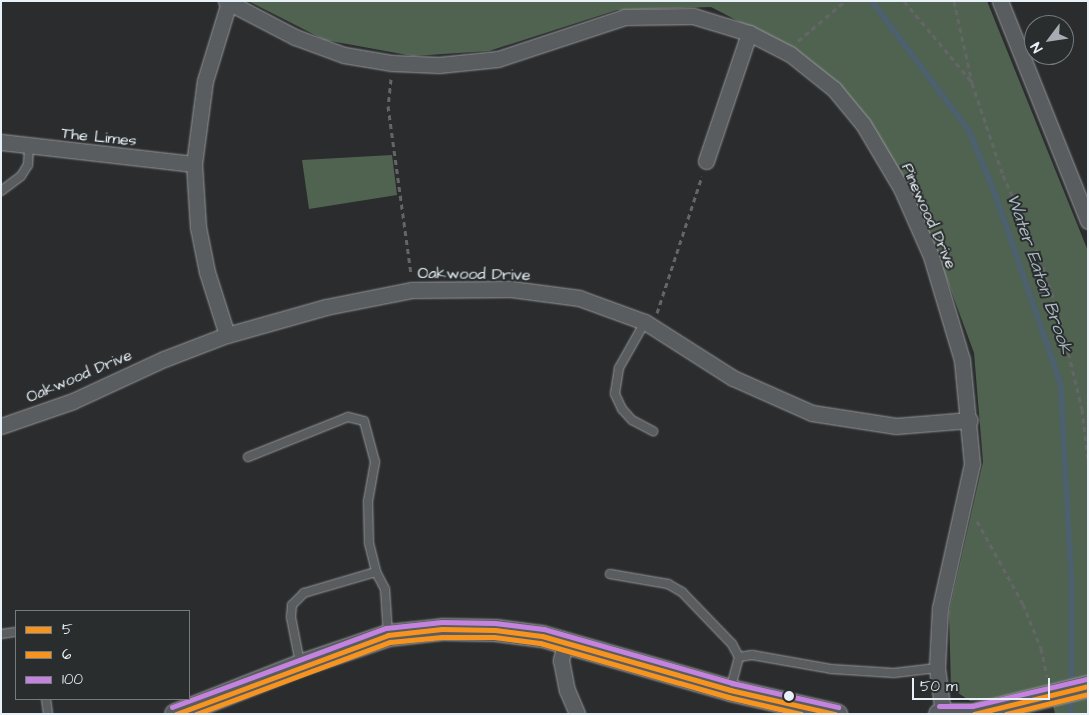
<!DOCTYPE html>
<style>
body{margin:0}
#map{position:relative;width:1089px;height:715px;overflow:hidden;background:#2b2c2d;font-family:"Architects Daughter",sans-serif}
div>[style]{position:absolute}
.green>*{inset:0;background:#506250}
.stream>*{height:5.5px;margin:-2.75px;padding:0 2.75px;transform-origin:2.75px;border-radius:2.75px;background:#4c606d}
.path>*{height:3px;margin-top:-1.5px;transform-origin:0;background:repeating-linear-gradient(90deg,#636566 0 5px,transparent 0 9px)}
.roads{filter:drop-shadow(0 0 1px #96989a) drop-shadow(0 0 1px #96989a)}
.lane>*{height:8px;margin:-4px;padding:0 4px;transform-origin:4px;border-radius:4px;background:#5a5d60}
.street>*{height:15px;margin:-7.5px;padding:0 7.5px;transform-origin:7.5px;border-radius:7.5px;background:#5a5d60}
.secondary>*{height:21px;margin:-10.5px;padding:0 10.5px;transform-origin:10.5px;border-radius:10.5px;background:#5a5d60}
.bus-1>*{height:5px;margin:-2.5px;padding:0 2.5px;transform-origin:2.5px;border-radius:2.5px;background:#f6941f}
.bus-2>*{height:5px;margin:-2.5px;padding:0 2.5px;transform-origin:2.5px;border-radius:2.5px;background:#f6941f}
.bus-3>*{height:5px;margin:-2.5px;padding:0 2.5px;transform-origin:2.5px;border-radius:2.5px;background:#c483df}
.dots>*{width:14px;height:14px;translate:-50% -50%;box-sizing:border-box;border:2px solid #2a2d2e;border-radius:50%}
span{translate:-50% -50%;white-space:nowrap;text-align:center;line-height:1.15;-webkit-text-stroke:4px #2a2d2e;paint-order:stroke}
.street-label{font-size:16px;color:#e8f1f8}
.water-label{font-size:18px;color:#abb9c3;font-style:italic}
.frame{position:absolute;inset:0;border:2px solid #e8f1f8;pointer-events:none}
.legend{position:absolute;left:15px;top:610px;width:175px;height:90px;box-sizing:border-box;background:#2a2d2e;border:1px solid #767b7f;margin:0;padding:6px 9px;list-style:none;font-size:15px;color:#e8f1f8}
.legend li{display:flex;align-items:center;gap:10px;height:25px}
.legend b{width:25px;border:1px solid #767b7f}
.north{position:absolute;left:1024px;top:15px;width:50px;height:50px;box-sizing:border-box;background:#2a2d2e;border:1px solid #767b7f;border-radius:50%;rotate:239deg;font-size:14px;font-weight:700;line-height:20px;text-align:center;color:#e8f1f8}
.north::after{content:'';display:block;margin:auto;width:18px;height:22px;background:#a6acb1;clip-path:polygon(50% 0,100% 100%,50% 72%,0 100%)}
.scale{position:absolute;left:912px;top:678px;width:138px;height:22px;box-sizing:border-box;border:2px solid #e8f1f8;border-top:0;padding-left:6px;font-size:15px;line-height:18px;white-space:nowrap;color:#e8f1f8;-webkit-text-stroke:4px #2a2d2e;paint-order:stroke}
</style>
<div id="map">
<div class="green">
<i style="clip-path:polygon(248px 1px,987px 1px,1088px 251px,1088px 714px,1055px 714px,1051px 697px,970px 701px,951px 688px,949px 612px,983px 462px,974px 353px,942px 266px,906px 181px,851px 98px,788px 47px,711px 7px,617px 10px,489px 51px,413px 56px,325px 40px)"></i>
<i style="clip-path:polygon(392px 155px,397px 195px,309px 209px,302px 160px)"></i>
</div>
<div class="stream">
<i style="left:872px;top:1px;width:161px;rotate:53.1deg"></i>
<i style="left:969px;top:130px;width:65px;rotate:67.4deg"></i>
<i style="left:994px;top:190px;width:205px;rotate:70.9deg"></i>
<i style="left:1061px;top:384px;width:195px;rotate:86.8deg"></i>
<i style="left:1072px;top:579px;width:106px;rotate:90deg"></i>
<i style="left:1070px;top:714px;width:20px;rotate:-87deg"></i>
</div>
<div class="path">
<i style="left:904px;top:1px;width:106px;rotate:50deg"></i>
<i style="left:954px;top:1px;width:84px;rotate:77.6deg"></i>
<i style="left:972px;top:83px;width:97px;rotate:71.4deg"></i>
<i style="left:1003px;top:175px;width:91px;rotate:66deg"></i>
<i style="left:1040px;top:258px;width:63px;rotate:71.6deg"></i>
<i style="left:1060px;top:318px;width:94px;rotate:76.4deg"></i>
<i style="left:1082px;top:409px;width:52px;rotate:83.4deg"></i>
<i style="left:798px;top:41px;width:62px;rotate:-40.4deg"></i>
<i style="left:391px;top:79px;width:27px;rotate:96deg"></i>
<i style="left:388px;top:106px;width:170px;rotate:82.2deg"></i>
<i style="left:657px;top:313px;width:144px;rotate:-71.8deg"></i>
<i style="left:977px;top:521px;width:95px;rotate:61deg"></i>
<i style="left:1023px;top:604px;width:48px;rotate:67.8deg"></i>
<i style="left:1041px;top:648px;width:29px;rotate:78deg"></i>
</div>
<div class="roads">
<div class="lane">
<i style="left:1px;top:191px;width:25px;rotate:-37deg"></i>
<i style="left:21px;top:176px;width:13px;rotate:-58deg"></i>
<i style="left:28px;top:165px;width:17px;rotate:-87deg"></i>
<i style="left:645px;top:322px;width:53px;rotate:119.5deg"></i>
<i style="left:619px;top:368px;width:26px;rotate:99deg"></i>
<i style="left:615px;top:394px;width:17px;rotate:65deg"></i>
<i style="left:622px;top:409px;width:15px;rotate:48deg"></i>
<i style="left:632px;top:420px;width:24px;rotate:28deg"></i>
<i style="left:248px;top:457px;width:108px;rotate:-21.8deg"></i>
<i style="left:348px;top:417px;width:16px;rotate:14deg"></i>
<i style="left:364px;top:421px;width:42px;rotate:75deg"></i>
<i style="left:375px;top:462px;width:40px;rotate:100deg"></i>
<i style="left:368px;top:501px;width:42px;rotate:88.6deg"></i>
<i style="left:369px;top:543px;width:30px;rotate:76deg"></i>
<i style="left:610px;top:574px;width:59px;rotate:9.8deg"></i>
<i style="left:668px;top:584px;width:16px;rotate:30deg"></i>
<i style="left:682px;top:592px;width:72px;rotate:46.1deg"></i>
<i style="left:732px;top:644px;width:15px;rotate:62deg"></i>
<i style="left:739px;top:657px;width:34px;rotate:105deg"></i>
<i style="left:1px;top:634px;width:15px;rotate:-8deg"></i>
<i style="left:739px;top:657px;width:13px;rotate:-9deg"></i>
<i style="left:752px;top:655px;width:80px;rotate:10deg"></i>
<i style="left:831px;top:669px;width:63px;rotate:3.6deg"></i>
<i style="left:894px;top:673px;width:43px;rotate:-6.6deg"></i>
<i style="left:300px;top:663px;width:47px;rotate:-101.1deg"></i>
<i style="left:291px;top:617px;width:12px;rotate:-85deg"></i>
<i style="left:292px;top:605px;width:17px;rotate:-45deg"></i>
<i style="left:304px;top:593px;width:75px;rotate:-16.3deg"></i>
<i style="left:376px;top:572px;width:19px;rotate:62deg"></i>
<i style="left:385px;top:589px;width:45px;rotate:86.2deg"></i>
<i style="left:46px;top:699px;width:15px;rotate:82deg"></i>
</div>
<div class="street">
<i style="left:226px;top:1px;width:78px;rotate:27.6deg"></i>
<i style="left:295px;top:37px;width:52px;rotate:20.2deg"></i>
<i style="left:344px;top:55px;width:49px;rotate:9.5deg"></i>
<i style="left:392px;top:63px;width:47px;rotate:2.4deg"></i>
<i style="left:439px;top:65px;width:59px;rotate:-5.8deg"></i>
<i style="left:498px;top:59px;width:134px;rotate:-18.3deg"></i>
<i style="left:625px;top:17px;width:68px;rotate:-0.8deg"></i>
<i style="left:693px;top:16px;width:59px;rotate:16.9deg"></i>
<i style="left:749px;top:33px;width:46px;rotate:27.1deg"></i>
<i style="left:790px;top:54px;width:56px;rotate:38.5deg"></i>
<i style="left:834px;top:89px;width:45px;rotate:50.4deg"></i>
<i style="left:863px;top:124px;width:74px;rotate:59.3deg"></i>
<i style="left:901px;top:188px;width:74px;rotate:66.2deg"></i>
<i style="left:931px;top:256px;width:109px;rotate:73.4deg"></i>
<i style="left:962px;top:360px;width:104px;rotate:84.5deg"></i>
<i style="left:972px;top:464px;width:148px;rotate:102.5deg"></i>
<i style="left:940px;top:608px;width:60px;rotate:92.9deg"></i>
<i style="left:937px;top:668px;width:45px;rotate:82.4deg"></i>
<i style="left:1000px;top:1px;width:237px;rotate:68.2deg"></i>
<i style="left:1px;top:142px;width:194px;rotate:6.5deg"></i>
<i style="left:706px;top:161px;width:135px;rotate:-71.4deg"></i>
<i style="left:227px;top:335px;width:66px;rotate:-107.6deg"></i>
<i style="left:207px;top:272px;width:46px;rotate:-101.3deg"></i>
<i style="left:198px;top:227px;width:63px;rotate:-93.6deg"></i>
<i style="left:194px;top:164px;width:84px;rotate:-82.5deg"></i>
<i style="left:205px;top:81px;width:83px;rotate:-73.1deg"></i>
<i style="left:1px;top:426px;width:76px;rotate:-19.1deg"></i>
<i style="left:73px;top:401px;width:100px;rotate:-24.8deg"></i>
<i style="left:164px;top:359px;width:67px;rotate:-20.9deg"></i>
<i style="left:227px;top:335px;width:103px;rotate:-15.8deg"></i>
<i style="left:326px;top:307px;width:88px;rotate:-11.2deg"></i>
<i style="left:412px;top:290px;width:99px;rotate:-0.6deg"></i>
<i style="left:511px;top:289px;width:69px;rotate:7.5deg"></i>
<i style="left:579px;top:298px;width:70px;rotate:20deg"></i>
<i style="left:645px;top:322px;width:104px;rotate:32.5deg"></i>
<i style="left:733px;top:378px;width:86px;rotate:23.9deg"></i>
<i style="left:812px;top:413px;width:85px;rotate:8.8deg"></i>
<i style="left:896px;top:426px;width:74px;rotate:-4.6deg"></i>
<i style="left:566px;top:642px;width:19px;rotate:106deg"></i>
<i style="left:561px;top:660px;width:31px;rotate:79deg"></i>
<i style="left:567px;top:690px;width:26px;rotate:67deg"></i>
</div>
<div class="secondary">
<i style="left:175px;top:714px;width:134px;rotate:-21.4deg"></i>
<i style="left:300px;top:665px;width:93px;rotate:-18.8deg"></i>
<i style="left:388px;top:635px;width:54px;rotate:-6.3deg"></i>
<i style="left:442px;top:629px;width:53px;rotate:1.1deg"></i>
<i style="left:495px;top:630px;width:47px;rotate:7.3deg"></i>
<i style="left:542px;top:636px;width:196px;rotate:16deg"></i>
<i style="left:730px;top:690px;width:109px;rotate:12.8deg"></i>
<i style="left:939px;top:714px;width:34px"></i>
<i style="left:973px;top:714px;width:118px;rotate:-13.7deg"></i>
</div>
</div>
<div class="bus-1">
<i style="left:176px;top:714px;width:226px;rotate:-20.4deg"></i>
<i style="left:388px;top:635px;width:54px;rotate:-6.3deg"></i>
<i style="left:442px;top:629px;width:53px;rotate:1.1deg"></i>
<i style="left:495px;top:630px;width:47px;rotate:7.3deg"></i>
<i style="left:542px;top:636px;width:196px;rotate:16deg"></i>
<i style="left:730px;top:690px;width:108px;rotate:12.9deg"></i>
<i style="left:974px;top:714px;width:117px;rotate:-13.8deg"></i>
</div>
<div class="bus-2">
<i style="left:196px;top:714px;width:207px;rotate:-20.4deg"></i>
<i style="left:390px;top:642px;width:52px;rotate:-5.5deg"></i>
<i style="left:442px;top:637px;width:52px"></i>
<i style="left:494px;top:637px;width:46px;rotate:7.4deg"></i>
<i style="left:540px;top:643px;width:196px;rotate:16deg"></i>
<i style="left:728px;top:697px;width:75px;rotate:13.1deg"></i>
<i style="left:1006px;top:714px;width:84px;rotate:-13.7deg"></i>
</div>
<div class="bus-3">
<i style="left:939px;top:706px;width:33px"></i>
<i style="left:972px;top:706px;width:117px;rotate:-13.3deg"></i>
<i style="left:172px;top:707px;width:228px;rotate:-20.3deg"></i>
<i style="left:386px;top:628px;width:56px;rotate:-6.1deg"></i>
<i style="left:442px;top:622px;width:53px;rotate:1.1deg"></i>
<i style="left:495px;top:623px;width:49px;rotate:7deg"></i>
<i style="left:544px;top:629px;width:196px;rotate:16deg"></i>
<i style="left:732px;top:683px;width:109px;rotate:12.8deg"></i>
</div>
<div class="dots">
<i style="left:789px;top:696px;background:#e8f1f8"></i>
</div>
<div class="street-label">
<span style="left:99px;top:137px;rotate:6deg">The Limes</span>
<span style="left:929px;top:216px;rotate:66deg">Pinewood Drive</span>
<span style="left:474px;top:274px;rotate:1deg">Oakwood Drive</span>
<span style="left:79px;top:376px;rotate:-23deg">Oakwood Drive</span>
</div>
<div class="water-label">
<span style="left:1039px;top:274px;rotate:71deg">Water Eaton Brook</span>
</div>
<div class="frame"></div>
<ul class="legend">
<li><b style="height:6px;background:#f6941f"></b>5</li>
<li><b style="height:6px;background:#f6941f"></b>6</li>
<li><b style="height:6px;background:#c483df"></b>100</li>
</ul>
<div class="north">N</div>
<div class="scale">50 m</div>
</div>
